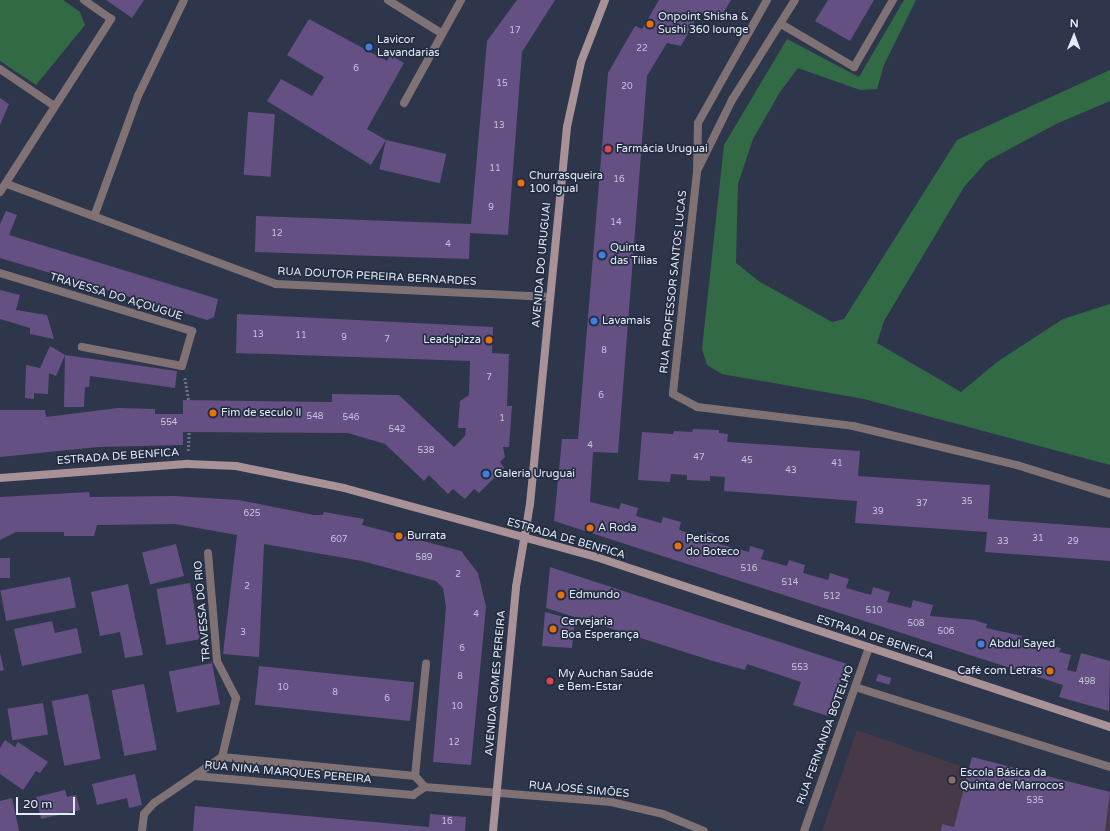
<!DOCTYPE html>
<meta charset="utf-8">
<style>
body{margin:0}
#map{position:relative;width:1110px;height:831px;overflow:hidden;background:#2d364b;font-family:"Varela Round",sans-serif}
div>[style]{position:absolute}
.education>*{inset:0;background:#463948}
.green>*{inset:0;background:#336a46}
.building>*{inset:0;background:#655084;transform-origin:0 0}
.path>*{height:2.5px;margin-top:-1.25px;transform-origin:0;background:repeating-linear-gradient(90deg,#6a7385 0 2px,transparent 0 4px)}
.lane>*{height:8px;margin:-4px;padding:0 4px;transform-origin:4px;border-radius:4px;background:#7f7174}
.street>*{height:8px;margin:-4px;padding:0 4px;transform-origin:4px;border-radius:4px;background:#7f7174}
.secondary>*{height:8px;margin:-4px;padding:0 4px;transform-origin:4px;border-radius:4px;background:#a89297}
.dots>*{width:11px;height:11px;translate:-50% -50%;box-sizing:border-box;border:2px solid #232c40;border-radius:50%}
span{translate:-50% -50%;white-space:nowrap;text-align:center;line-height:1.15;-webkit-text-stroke:3.5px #232c40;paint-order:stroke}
.number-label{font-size:9px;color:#c4c4db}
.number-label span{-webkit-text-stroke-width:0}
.poi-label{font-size:11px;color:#e4ebf8}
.left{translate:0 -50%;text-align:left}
.right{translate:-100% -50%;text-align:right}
.street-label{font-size:11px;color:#e4ebf8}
.north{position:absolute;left:1054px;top:16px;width:40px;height:40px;-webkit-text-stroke:3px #232c40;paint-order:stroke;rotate:1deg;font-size:11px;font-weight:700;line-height:16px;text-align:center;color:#e4ebf8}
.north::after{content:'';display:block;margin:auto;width:14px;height:18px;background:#e4ebf8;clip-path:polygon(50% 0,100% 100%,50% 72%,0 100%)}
.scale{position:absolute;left:16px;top:797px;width:59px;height:18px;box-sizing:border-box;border:2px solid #e4ebf8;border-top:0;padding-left:5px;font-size:12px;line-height:14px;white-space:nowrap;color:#e4ebf8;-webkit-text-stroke:3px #232c40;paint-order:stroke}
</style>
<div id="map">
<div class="education">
<i style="clip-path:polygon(857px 730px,969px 769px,972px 757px,1110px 792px,1110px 831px,822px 831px)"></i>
</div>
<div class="green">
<i style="clip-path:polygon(0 0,63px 0,80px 12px,85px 25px,36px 85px,0 61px)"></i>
<i style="clip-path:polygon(904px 0,916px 0,884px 65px,877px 89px,860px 90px,798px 68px,780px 92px,753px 139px,738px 184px,736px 263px,760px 282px,832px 322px,844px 319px,957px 140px,1110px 70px,1110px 101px,1056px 124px,987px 161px,964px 187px,884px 321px,877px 343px,961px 392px,997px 362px,1063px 319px,1110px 304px,1110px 465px,864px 399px,722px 374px,707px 365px,702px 349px,724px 145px,787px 39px,859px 77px)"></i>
</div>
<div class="building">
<i style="clip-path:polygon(106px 0,144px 0,132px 18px)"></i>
<i style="clip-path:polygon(517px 0,555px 0,522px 52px,508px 235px,470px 233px,469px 259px,255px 252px,256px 216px,471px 224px,487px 41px)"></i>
<i style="clip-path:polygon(659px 0,731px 0,718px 22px,700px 12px,681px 46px,667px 43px,647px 76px,618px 453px,593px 452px,590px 502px,619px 509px,621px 503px,638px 508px,636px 516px,661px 523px,663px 517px,681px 522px,679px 530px,705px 538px,707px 532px,721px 536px,719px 544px,749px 552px,750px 546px,764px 550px,761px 559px,787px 566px,789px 560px,805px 565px,803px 573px,828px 580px,830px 573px,849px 579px,846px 588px,871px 595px,873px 587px,890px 592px,887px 602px,911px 608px,913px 600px,933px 605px,930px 616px,974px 620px,987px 624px,986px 628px,1022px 636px,1021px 640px,1061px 648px,1059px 652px,1071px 655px,1067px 670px,1076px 672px,1081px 653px,1110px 661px,1109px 711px,1059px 697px,1063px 685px,554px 521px,562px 439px,578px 439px,608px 73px,635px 26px,642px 29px)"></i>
<i style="clip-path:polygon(828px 0,874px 0,850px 41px,815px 21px)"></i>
<i style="clip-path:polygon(309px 19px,387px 61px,390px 55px,404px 63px,367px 129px,386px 140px,371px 165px,267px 101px,281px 79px,312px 96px,324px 77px,287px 55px)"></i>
<i style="clip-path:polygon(0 98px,9px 104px,0 125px)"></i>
<i style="left:248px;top:112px;width:27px;height:63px;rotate:4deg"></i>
<i style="left:386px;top:140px;width:62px;height:30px;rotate:13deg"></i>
<i style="clip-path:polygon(6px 211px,17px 215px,9px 235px,218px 299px,214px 317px,207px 320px,0 258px,0 224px)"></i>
<i style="clip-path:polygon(0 290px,20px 295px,16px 310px,47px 315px,54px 339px,30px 334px,30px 328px,0 319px)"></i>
<i style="clip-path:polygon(237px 314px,493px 327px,492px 353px,509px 354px,507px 406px,512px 406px,509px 447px,503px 447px,505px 457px,500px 462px,504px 468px,479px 493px,474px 489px,465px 499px,453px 489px,448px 494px,429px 475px,424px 481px,385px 444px,348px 433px,183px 432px,183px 445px,98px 447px,0 457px,0 410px,45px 410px,46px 417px,118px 408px,155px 409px,155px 414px,183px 414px,183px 400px,332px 402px,332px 394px,399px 395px,454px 447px,465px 436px,466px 428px,458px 428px,460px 401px,469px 395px,470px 361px,236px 353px)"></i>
<i style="clip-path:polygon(50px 346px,65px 355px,177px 371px,175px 388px,90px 376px,89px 387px,85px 387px,84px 407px,64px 407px,65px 355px,56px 376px,49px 373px,48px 394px,34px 393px,34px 399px,25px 398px,26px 365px,40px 368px)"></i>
<i style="clip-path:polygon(693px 429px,719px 430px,719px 433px,728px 434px,727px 442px,860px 451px,858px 476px,990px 485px,988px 519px,1110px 528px,1110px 561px,985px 552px,987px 532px,855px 523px,857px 501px,724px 491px,725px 477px,710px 476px,710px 481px,687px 480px,687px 475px,671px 474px,670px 482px,638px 480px,642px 432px,673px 434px,674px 431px,692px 432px)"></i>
<i style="clip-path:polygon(89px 492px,90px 497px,174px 496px,239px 500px,314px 515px,323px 515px,324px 512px,364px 519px,362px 525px,461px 551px,478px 573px,486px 607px,471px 765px,433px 762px,446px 607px,443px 588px,436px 581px,362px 561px,264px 544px,259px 657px,223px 654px,237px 535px,175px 524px,97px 525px,94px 536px,64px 536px,64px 532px,16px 532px,0 540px,0 497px)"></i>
<i style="left:176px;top:544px;width:33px;height:35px;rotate:76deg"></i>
<i style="left:0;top:558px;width:10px;height:20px"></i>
<i style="clip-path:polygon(550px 567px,847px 664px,828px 716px,793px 705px,801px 682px,747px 664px,745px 670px,713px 661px,546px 608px)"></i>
<i style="left:70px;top:577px;width:31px;height:71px;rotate:79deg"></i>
<i style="left:190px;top:583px;width:57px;height:34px;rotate:80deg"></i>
<i style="clip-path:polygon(128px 584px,143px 655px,125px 658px,120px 632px,100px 636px,91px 592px)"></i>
<i style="clip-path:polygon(545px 612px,575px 620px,572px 648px,542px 646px)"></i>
<i style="clip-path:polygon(52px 621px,55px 633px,77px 628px,82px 653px,22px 666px,14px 629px)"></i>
<i style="clip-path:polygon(0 653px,4px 670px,0 671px)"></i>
<i style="left:212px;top:663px;width:42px;height:44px;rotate:79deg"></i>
<i style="left:259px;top:666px;width:156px;height:39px;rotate:6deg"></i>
<i style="left:878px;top:674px;width:14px;height:7px;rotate:17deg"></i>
<i style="left:144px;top:684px;width:67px;height:33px;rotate:79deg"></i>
<i style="left:88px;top:694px;width:66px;height:37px;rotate:79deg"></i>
<i style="left:43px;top:703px;width:32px;height:36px;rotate:81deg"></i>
<i style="clip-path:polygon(5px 740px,15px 747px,18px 742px,48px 762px,40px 773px,36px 771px,23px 790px,0 774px,0 748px)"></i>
<i style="clip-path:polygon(972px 757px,1110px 792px,1105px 831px,941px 831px,942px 824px,954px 827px)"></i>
<i style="clip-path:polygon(135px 774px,142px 805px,129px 808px,127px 798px,97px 805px,92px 784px)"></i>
<i style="clip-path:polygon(65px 790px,67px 797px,76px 795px,80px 810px,41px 819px,36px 797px)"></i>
<i style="clip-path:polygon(12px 798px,19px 831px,0 831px,0 801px)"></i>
<i style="clip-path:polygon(195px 806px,429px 827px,430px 814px,466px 817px,465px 831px,193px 831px)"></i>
</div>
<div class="path">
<i style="left:185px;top:378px;width:22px;rotate:80deg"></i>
<i style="left:188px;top:451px;width:19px;rotate:-87deg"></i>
</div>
<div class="lane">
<i style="left:855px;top:687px;width:267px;rotate:17.4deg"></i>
</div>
<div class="street">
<i style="left:388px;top:0;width:62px;rotate:31.9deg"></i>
<i style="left:767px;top:0;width:141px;rotate:119.3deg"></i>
<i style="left:698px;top:123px;width:49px;rotate:91.2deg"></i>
<i style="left:697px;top:172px;width:223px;rotate:96.2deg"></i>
<i style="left:673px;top:394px;width:27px;rotate:28deg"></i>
<i style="left:697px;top:407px;width:157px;rotate:6.9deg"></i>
<i style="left:853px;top:426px;width:169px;rotate:13.4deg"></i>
<i style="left:1017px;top:465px;width:97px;rotate:17.3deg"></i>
<i style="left:781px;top:24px;width:85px;rotate:30.5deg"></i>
<i style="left:854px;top:67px;width:78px;rotate:-59.8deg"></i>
<i style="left:0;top:69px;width:64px;rotate:34.2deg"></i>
<i style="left:404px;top:103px;width:118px;rotate:-61deg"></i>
<i style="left:698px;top:169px;width:77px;rotate:-63.8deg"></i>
<i style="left:732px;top:100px;width:118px;rotate:-57.8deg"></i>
<i style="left:7px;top:184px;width:287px;rotate:20.4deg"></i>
<i style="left:276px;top:284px;width:274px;rotate:2.7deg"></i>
<i style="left:0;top:192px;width:206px;rotate:-57.3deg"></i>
<i style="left:111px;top:19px;width:33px;rotate:-145deg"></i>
<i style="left:95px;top:214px;width:126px;rotate:-70deg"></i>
<i style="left:138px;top:96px;width:106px;rotate:-64.4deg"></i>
<i style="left:0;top:273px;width:201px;rotate:16.8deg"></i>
<i style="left:192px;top:331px;width:36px;rotate:106deg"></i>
<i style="left:182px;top:366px;width:102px;rotate:-169.2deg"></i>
<i style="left:208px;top:553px;width:108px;rotate:85.2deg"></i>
<i style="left:217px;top:661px;width:42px;rotate:62.8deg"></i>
<i style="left:236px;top:698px;width:61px;rotate:103.3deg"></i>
<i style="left:195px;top:776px;width:219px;rotate:5deg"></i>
<i style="left:413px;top:795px;width:14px;rotate:-34deg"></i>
<i style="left:425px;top:787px;width:187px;rotate:4.6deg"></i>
<i style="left:611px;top:802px;width:53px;rotate:13deg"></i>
<i style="left:663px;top:814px;width:44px;rotate:22.5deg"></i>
<i style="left:415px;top:776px;width:113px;rotate:-84.4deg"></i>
<i style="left:142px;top:831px;width:17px;rotate:-83deg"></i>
<i style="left:144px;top:814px;width:15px;rotate:-48deg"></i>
<i style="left:154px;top:803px;width:82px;rotate:-34.1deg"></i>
<i style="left:222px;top:757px;width:194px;rotate:5.6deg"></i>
<i style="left:415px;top:776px;width:15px;rotate:48deg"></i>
<i style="left:804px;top:831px;width:195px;rotate:-70.5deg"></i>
</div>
<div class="secondary">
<i style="left:0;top:478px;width:189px;rotate:-4.3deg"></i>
<i style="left:188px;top:464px;width:48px;rotate:2.4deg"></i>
<i style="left:236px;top:466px;width:110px;rotate:11.5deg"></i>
<i style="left:344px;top:488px;width:261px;rotate:15.3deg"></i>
<i style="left:596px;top:557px;width:541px;rotate:18.3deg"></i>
<i style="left:493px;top:831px;width:245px;rotate:-84.6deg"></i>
<i style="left:516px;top:587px;width:84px;rotate:-80.4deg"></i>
<i style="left:530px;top:504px;width:379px;rotate:-84.4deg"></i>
<i style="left:567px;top:127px;width:66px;rotate:-77.8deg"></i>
<i style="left:581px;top:62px;width:66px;rotate:-68.8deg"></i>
</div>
<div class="dots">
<i style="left:650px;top:24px;background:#e8710a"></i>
<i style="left:369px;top:47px;background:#3f7fe0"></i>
<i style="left:608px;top:149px;background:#e0444e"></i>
<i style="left:521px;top:183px;background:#e8710a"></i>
<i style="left:602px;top:255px;background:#3f7fe0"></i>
<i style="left:594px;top:321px;background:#3f7fe0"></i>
<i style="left:489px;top:340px;background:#e8710a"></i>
<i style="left:213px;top:413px;background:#e8710a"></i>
<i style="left:486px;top:474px;background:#3f7fe0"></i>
<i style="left:590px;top:528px;background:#e8710a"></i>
<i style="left:399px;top:536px;background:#e8710a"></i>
<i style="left:678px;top:546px;background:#e8710a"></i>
<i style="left:561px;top:595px;background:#e8710a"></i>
<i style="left:553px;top:629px;background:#e8710a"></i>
<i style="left:981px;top:644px;background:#3f7fe0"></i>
<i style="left:1050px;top:671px;background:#e8710a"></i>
<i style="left:550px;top:681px;background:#e0444e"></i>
<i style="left:952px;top:780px;background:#8d6e63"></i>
</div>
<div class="number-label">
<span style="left:515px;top:31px">17</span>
<span style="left:642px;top:49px">22</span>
<span style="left:356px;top:69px">6</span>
<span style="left:502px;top:84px">15</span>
<span style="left:627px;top:87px">20</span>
<span style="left:499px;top:126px">13</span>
<span style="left:495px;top:169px">11</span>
<span style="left:619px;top:180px">16</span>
<span style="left:491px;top:208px">9</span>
<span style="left:616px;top:223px">14</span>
<span style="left:277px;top:234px">12</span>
<span style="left:448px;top:245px">4</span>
<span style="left:258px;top:335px">13</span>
<span style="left:301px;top:336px">11</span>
<span style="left:344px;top:338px">9</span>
<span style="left:387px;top:340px">7</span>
<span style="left:604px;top:351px">8</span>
<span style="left:489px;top:378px">7</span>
<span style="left:601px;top:396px">6</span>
<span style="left:315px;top:417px">548</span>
<span style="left:351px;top:418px">546</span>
<span style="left:502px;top:419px">1</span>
<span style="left:169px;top:423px">554</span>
<span style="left:397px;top:430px">542</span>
<span style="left:590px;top:446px">4</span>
<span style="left:426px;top:451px">538</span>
<span style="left:699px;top:458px">47</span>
<span style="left:747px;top:461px">45</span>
<span style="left:837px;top:464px">41</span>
<span style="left:791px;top:471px">43</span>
<span style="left:967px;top:502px">35</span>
<span style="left:922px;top:504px">37</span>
<span style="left:878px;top:512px">39</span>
<span style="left:252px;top:514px">625</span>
<span style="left:1038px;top:539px">31</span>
<span style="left:339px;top:540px">607</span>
<span style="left:1003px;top:542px">33</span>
<span style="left:1073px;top:542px">29</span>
<span style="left:424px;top:558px">589</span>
<span style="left:749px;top:569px">516</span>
<span style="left:458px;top:575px">2</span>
<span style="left:790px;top:583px">514</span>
<span style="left:247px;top:587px">2</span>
<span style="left:832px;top:597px">512</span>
<span style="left:874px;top:611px">510</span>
<span style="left:476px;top:615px">4</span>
<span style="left:916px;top:624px">508</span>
<span style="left:946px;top:632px">506</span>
<span style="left:243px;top:633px">3</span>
<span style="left:462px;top:649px">6</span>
<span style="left:800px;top:668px">553</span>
<span style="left:460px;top:677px">8</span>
<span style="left:1087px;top:682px">498</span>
<span style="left:283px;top:688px">10</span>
<span style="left:335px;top:693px">8</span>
<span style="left:387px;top:699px">6</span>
<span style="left:457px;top:707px">10</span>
<span style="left:454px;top:743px">12</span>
<span style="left:1035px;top:801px">535</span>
<span style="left:447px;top:822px">16</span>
</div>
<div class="poi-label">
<span class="left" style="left:658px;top:24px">Onpoint Shisha &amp;<br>Sushi 360 lounge</span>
<span class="left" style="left:377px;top:47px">Lavicor<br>Lavandarias</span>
<span class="left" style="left:616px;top:149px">Farmácia Uruguai</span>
<span class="left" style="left:529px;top:183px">Churrasqueira<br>100 Igual</span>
<span class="left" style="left:610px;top:255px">Quinta<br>das Tílias</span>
<span class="left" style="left:602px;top:321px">Lavamais</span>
<span class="right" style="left:481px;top:340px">Leadspizza</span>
<span class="left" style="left:221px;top:413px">Fim de seculo ll</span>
<span class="left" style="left:494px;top:474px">Galeria Uruguai</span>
<span class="left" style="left:598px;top:528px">A Roda</span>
<span class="left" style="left:407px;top:536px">Burrata</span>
<span class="left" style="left:686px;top:546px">Petiscos<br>do Boteco</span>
<span class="left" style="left:569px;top:595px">Edmundo</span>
<span class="left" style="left:561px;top:629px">Cervejaria<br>Boa Esperança</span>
<span class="left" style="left:989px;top:644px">Abdul Sayed</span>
<span class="right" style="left:1042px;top:671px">Café com Letras</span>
<span class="left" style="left:558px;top:681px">My Auchan Saúde<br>e Bem-Estar</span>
<span class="left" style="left:960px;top:780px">Escola Básica da<br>Quinta de Marrocos</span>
</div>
<div class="street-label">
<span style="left:542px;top:265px;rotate:-85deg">AVENIDA DO URUGUAI</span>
<span style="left:377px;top:277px;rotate:3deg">RUA DOUTOR PEREIRA BERNARDES</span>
<span style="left:674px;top:282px;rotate:-84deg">RUA PROFESSOR SANTOS LUCAS</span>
<span style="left:116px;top:297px;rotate:17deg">TRAVESSA DO AÇOUGUE</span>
<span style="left:118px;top:457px;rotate:-4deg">ESTRADA DE BENFICA</span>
<span style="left:566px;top:539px;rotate:16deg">ESTRADA DE BENFICA</span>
<span style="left:203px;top:611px;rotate:-95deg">TRAVESSA DO RIO</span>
<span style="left:875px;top:638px;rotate:18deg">ESTRADA DE BENFICA</span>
<span style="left:496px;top:683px;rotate:-85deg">AVENIDA GOMES PEREIRA</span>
<span style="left:826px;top:735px;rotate:-70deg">RUA FERNANDA BOTELHO</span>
<span style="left:288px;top:773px;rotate:5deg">RUA NINA MARQUES PEREIRA</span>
<span style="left:579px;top:790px;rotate:5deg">RUA JOSÉ SIMÕES</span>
</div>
<div class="north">N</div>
<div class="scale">20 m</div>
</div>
